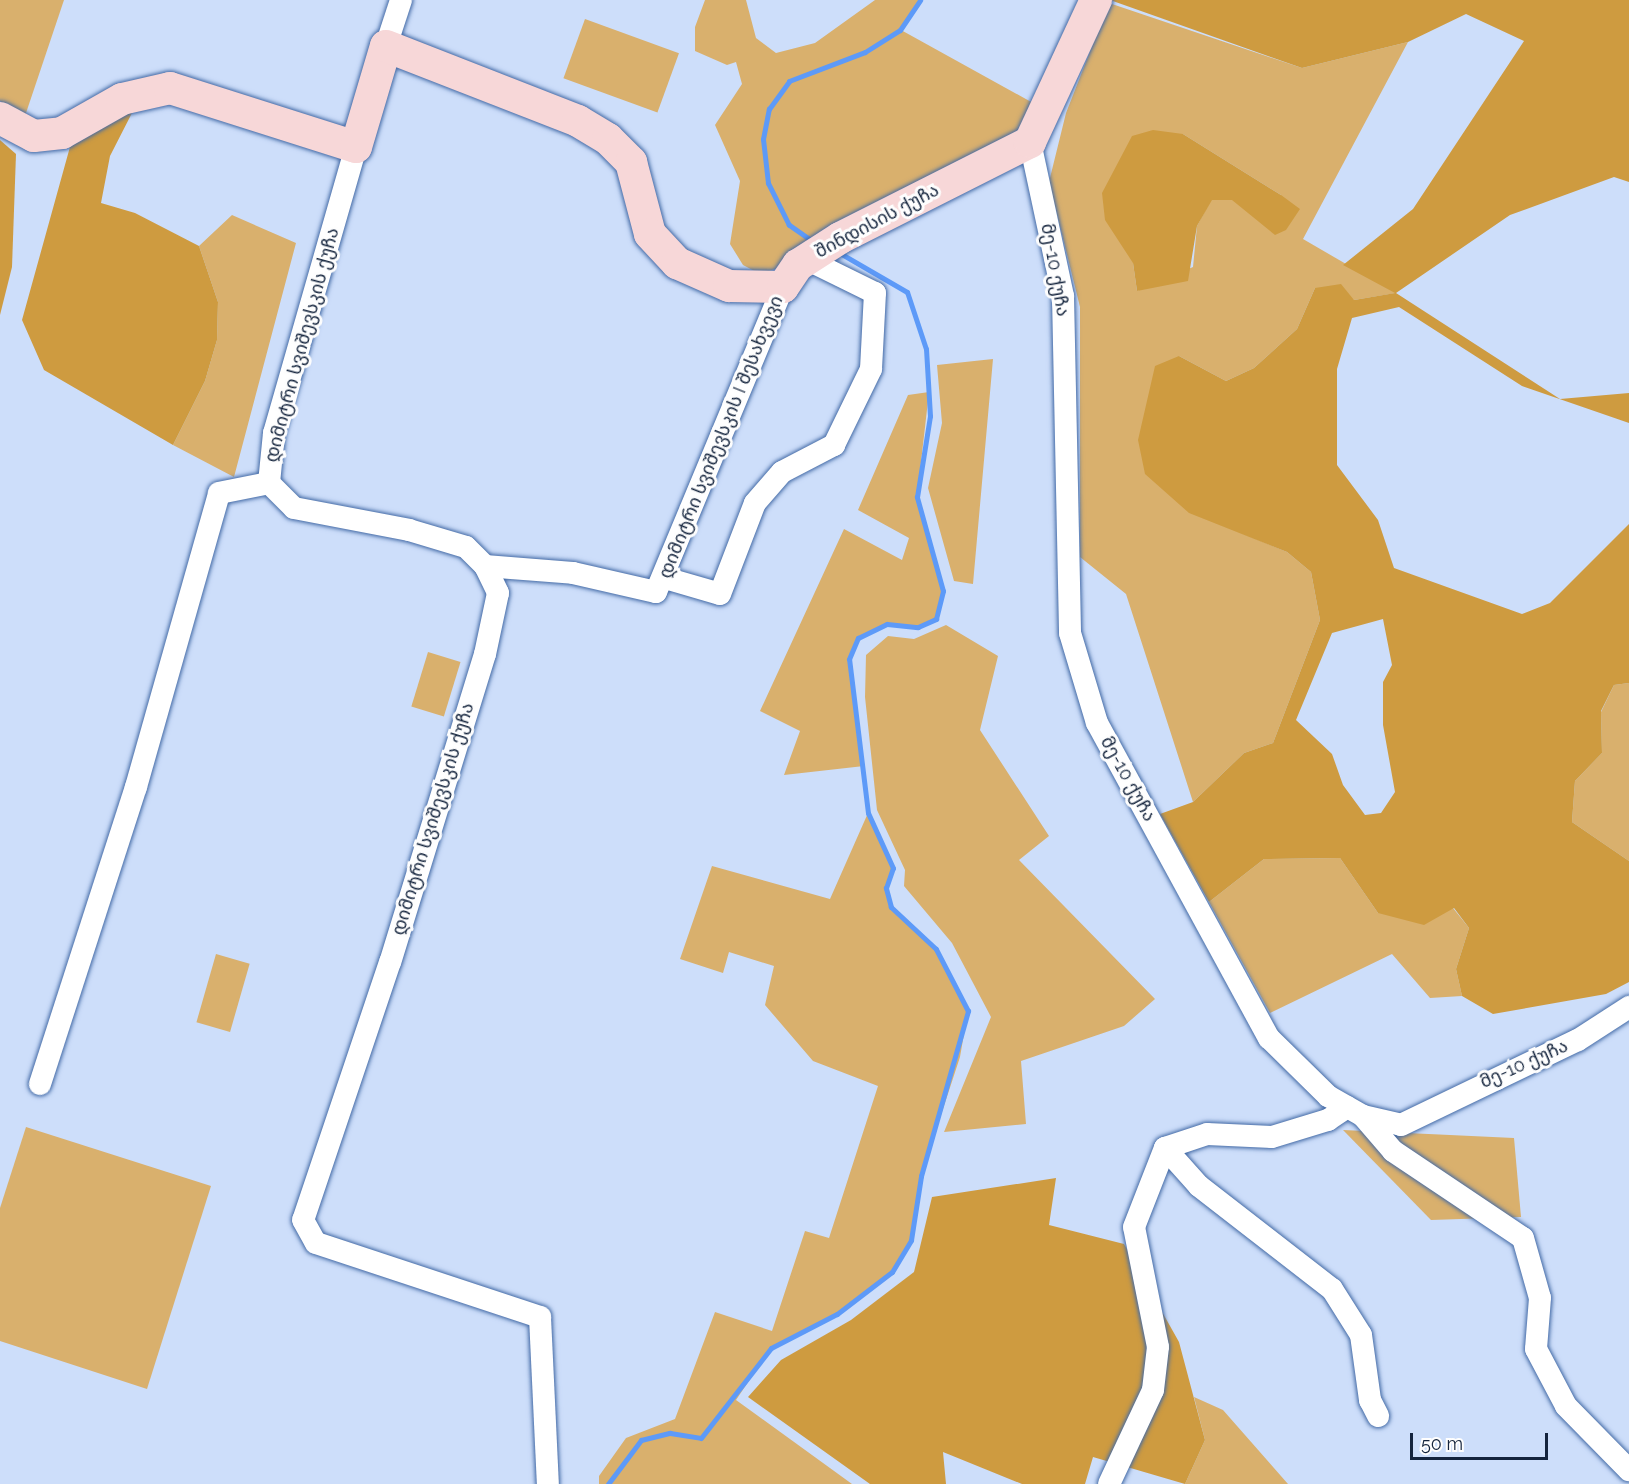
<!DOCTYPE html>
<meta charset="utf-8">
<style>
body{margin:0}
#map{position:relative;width:1629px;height:1484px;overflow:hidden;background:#cddefa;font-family:Raleway,"Noto Sans Georgian",sans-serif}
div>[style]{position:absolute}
.green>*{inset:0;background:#d9b06d;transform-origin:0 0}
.forest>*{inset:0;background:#ce9b40}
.stream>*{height:5px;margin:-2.5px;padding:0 2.5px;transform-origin:2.5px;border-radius:2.5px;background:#5d9af8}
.roads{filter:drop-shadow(0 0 2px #436aa6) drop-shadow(0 0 2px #436aa6)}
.street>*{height:22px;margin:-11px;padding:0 11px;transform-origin:11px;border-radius:11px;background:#fff}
.secondary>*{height:32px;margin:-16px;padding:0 16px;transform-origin:16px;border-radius:16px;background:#f7d7d8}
span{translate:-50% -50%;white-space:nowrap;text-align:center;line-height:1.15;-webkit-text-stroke:6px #fefefe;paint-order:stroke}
.street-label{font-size:18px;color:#14243d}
.scale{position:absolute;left:1410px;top:1433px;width:138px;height:27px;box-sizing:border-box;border:3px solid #14243d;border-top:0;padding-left:8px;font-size:18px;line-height:21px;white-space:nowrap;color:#14243d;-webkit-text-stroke:4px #fefefe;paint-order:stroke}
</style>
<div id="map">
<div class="green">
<i style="clip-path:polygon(0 0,64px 0,24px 119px,0 101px)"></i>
<i style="clip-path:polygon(705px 0,746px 0,756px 38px,776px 53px,815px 43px,875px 0,920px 0,901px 30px,1033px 103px,1015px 140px,793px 263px,760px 274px,743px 265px,730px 244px,740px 181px,715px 125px,742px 84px,736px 62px,727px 65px,695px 51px,695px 27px)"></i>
<i style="clip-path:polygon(evenodd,1109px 3px,1302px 68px,1408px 42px,1303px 239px,1396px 293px,1354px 300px,1315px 288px,1297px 329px,1254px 368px,1226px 381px,1179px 356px,1244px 534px,1287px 552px,1311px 572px,1320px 620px,1273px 743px,1244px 753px,1193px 802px,1126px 594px,1080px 557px,1080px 307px,1049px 182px,1066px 113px,1109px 3px,1183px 134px,1281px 195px,1211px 200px,1197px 226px,1193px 267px,1137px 291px,1133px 263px,1183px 134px)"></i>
<i style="left:585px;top:19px;width:100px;height:63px;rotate:20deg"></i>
<i style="clip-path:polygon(232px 215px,296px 243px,234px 477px,173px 445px,205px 381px,217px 340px,218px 302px,199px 246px)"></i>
<i style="clip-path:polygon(993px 359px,973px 584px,954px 581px,928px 488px,942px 423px,937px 365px)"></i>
<i style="clip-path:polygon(929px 392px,917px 497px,943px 591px,936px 619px,918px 627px,887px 624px,857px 638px,849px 659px,864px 766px,784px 775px,800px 731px,760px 711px,844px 529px,902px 560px,909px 538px,858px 510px,908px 395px)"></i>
<i style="clip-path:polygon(946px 625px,998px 656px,980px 730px,1049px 836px,1019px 860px,1155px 999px,1124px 1026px,1021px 1061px,1026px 1124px,944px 1132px,991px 1017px,952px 943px,904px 886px,905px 870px,877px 810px,865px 697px,866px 655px,888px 636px,914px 639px)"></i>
<i style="left:428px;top:652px;width:34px;height:57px;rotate:17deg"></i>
<i style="clip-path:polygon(1629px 683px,1629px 861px,1572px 822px,1575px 781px,1602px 753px,1601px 712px,1614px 685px)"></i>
<i style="clip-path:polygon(868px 813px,893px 868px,886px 888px,891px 907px,936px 949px,968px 1011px,960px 1057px,921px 1176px,911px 1240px,892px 1272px,837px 1314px,771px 1348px,736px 1400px,852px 1484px,599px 1484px,599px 1476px,626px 1438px,675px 1419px,715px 1312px,772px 1331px,805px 1231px,829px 1238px,878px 1086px,813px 1061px,765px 1005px,774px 966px,729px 952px,723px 973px,680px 959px,712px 866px,830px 899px)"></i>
<i style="clip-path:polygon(1340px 858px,1378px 913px,1453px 908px,1469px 928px,1456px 969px,1462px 996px,1430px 998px,1392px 954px,1270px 1013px,1209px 902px,1264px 859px)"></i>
<i style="left:216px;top:954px;width:35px;height:71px;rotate:16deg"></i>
<i style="clip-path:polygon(26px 1127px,211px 1186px,147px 1389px,0 1341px,0 1208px)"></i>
<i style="clip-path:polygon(1343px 1130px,1514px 1138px,1521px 1217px,1431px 1220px)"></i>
<i style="clip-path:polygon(1194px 1397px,1223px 1410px,1288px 1484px,1185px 1484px,1205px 1440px)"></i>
</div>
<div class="forest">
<i style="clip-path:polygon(evenodd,1110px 0,1629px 0,1629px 182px,1614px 177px,1510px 215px,1396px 293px,1560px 399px,1629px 393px,1629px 423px,1522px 386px,1399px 307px,1352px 318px,1337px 369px,1337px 465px,1378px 520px,1394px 568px,1522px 614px,1550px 603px,1629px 524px,1629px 683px,1614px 685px,1601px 711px,1602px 753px,1575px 781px,1572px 822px,1629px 861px,1629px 982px,1606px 994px,1493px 1014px,1462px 996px,1456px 969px,1469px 928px,1454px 908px,1424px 925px,1378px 913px,1340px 858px,1264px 859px,1209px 902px,1160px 814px,1193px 802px,1244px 753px,1273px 743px,1320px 620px,1311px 572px,1287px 552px,1189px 513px,1145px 474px,1138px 440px,1155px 366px,1179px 356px,1226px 381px,1254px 368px,1297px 329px,1315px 288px,1341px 284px,1354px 300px,1395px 293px,1343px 265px,1413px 209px,1524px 41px,1466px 14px,1408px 42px,1302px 68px,1110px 0,1383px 619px,1392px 665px,1383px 682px,1383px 725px,1395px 792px,1381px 813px,1365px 815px,1343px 785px,1332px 754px,1296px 720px,1332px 633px,1383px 619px)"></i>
<i style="clip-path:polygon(133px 111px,110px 156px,101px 203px,135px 213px,199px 246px,218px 302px,217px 340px,205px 381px,173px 445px,44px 370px,22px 320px,73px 136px)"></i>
<i style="clip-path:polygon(1153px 130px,1183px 134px,1281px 195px,1300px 209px,1286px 230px,1275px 235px,1232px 200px,1212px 200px,1197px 226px,1188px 281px,1137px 291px,1133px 263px,1105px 220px,1102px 193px,1132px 136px)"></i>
<i style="clip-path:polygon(0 140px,16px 154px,12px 267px,0 315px)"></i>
<i style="clip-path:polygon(1056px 1178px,1049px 1225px,1124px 1244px,1179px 1342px,1205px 1440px,1185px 1484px,1093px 1457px,1085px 1484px,1022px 1484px,943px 1452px,946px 1484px,870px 1484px,748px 1397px,781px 1360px,851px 1320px,914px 1272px,932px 1197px)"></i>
</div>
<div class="stream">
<i style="left:815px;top:243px;width:32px;rotate:-145deg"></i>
<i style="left:789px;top:225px;width:47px;rotate:-116.6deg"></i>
<i style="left:768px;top:183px;width:44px;rotate:-96.5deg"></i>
<i style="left:763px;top:139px;width:31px;rotate:-79deg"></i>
<i style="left:769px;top:109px;width:34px;rotate:-54deg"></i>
<i style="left:789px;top:81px;width:81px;rotate:-20.9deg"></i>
<i style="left:865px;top:52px;width:41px;rotate:-32.2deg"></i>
<i style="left:900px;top:30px;width:36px;rotate:-56deg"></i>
<i style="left:608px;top:1484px;width:55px;rotate:-53.1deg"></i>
<i style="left:641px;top:1440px;width:30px;rotate:-14deg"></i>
<i style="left:670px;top:1433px;width:31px;rotate:9deg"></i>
<i style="left:701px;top:1438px;width:114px;rotate:-52.1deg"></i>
<i style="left:771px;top:1348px;width:74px;rotate:-27.3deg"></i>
<i style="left:837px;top:1314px;width:69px;rotate:-37.4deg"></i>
<i style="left:892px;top:1272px;width:37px;rotate:-59deg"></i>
<i style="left:911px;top:1240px;width:65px;rotate:-81.1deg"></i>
<i style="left:921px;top:1176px;width:172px;rotate:-74.1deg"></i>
<i style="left:968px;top:1011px;width:70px;rotate:-117.3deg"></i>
<i style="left:936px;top:949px;width:62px;rotate:-137deg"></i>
<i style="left:891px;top:907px;width:20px;rotate:-105deg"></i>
<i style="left:886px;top:888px;width:21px;rotate:-71deg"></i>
<i style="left:893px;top:868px;width:60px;rotate:-114.4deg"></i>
<i style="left:868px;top:813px;width:155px;rotate:-97deg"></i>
<i style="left:849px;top:659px;width:23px;rotate:-67deg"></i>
<i style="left:858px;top:638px;width:32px;rotate:-26deg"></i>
<i style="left:887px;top:624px;width:31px;rotate:6deg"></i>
<i style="left:918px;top:627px;width:20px;rotate:-24deg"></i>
<i style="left:936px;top:619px;width:29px;rotate:-76deg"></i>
<i style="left:943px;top:591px;width:98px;rotate:-105.5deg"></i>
<i style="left:917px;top:497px;width:82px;rotate:-80.9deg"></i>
<i style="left:930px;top:416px;width:67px;rotate:-93.4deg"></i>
<i style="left:926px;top:349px;width:60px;rotate:-108.4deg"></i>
<i style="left:907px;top:292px;width:80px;rotate:-149.9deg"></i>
</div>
<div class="roads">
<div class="street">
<i style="left:386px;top:46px;width:48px;rotate:-71.9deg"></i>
<i style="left:1030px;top:142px;width:157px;rotate:77.9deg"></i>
<i style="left:1063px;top:296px;width:337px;rotate:88.8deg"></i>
<i style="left:1070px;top:633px;width:94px;rotate:73.3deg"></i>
<i style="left:1097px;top:723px;width:359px;rotate:61.4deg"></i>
<i style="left:1269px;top:1038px;width:83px;rotate:44.5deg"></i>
<i style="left:1328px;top:1096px;width:40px;rotate:29.7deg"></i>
<i style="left:1363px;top:1116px;width:39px;rotate:13deg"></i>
<i style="left:1401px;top:1125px;width:196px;rotate:-25.7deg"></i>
<i style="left:1578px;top:1040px;width:61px;rotate:-32.9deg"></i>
<i style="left:356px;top:147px;width:298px;rotate:106deg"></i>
<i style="left:274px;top:433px;width:50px;rotate:95.7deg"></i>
<i style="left:269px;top:483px;width:35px;rotate:45deg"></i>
<i style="left:294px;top:508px;width:117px;rotate:10.8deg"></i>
<i style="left:409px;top:530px;width:59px;rotate:16.6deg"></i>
<i style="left:466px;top:547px;width:27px;rotate:45deg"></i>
<i style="left:485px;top:566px;width:30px;rotate:64deg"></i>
<i style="left:498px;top:593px;width:62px;rotate:102deg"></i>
<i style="left:485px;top:654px;width:322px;rotate:107.1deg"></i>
<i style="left:390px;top:962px;width:272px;rotate:108.6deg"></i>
<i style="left:303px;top:1220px;width:26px;rotate:61deg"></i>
<i style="left:316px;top:1243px;width:236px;rotate:18.3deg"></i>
<i style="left:540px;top:1317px;width:167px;rotate:87.3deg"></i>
<i style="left:485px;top:566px;width:88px;rotate:4.5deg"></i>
<i style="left:573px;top:573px;width:85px;rotate:12.9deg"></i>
<i style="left:656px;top:592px;width:330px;rotate:-67.4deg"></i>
<i style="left:665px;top:578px;width:57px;rotate:16.2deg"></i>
<i style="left:720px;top:594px;width:97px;rotate:-69deg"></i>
<i style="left:755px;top:503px;width:41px;rotate:-48.9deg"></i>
<i style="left:782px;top:472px;width:59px;rotate:-27.4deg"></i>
<i style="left:834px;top:445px;width:85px;rotate:-64deg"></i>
<i style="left:871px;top:369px;width:76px;rotate:-87deg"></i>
<i style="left:875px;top:293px;width:77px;rotate:-153.8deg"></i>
<i style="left:40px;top:1084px;width:312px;rotate:-72.1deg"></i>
<i style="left:136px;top:787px;width:305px;rotate:-74.2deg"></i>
<i style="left:219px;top:493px;width:51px;rotate:-11.3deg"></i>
<i style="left:1363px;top:1116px;width:46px;rotate:49.4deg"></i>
<i style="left:1393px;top:1151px;width:156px;rotate:33.8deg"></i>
<i style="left:1523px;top:1238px;width:62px;rotate:74.2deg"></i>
<i style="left:1540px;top:1298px;width:51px;rotate:94.5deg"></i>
<i style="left:1536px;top:1349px;width:64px;rotate:62.2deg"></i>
<i style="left:1566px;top:1406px;width:90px;rotate:45.5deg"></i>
<i style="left:1165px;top:1148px;width:51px;rotate:48.2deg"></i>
<i style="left:1199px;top:1186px;width:168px;rotate:37.8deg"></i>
<i style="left:1332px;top:1289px;width:54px;rotate:57.8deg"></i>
<i style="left:1361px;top:1335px;width:66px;rotate:82.1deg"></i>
<i style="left:1370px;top:1400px;width:18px;rotate:63deg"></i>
<i style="left:1109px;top:1484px;width:104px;rotate:-64.9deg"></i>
<i style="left:1153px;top:1390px;width:43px;rotate:-83.4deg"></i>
<i style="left:1158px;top:1347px;width:122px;rotate:-101.3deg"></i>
<i style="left:1134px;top:1227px;width:85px;rotate:-68.6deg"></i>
<i style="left:1165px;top:1148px;width:44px;rotate:-18.4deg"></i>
<i style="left:1207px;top:1134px;width:65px;rotate:2.6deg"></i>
<i style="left:1272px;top:1137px;width:59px;rotate:-16.9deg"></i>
<i style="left:1328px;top:1120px;width:23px;rotate:-34deg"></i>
</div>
<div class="secondary">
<i style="left:0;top:118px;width:38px;rotate:28deg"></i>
<i style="left:34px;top:136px;width:28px;rotate:-6deg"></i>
<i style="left:62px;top:133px;width:69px;rotate:-29.5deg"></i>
<i style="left:122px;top:99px;width:49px;rotate:-12.9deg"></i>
<i style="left:170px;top:88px;width:195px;rotate:17.6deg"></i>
<i style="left:356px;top:147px;width:105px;rotate:-73.5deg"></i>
<i style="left:386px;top:46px;width:206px;rotate:21.3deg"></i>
<i style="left:578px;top:121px;width:35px;rotate:31deg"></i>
<i style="left:608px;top:139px;width:33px;rotate:45deg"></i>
<i style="left:631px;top:162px;width:74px;rotate:75.2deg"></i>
<i style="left:650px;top:234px;width:40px;rotate:47deg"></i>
<i style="left:677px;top:263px;width:57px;rotate:23.9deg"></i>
<i style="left:729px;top:286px;width:54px;rotate:1.1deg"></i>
<i style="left:783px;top:287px;width:27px;rotate:-56deg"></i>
<i style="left:798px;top:265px;width:50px;rotate:-32.7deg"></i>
<i style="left:840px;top:238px;width:213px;rotate:-26.8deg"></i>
<i style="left:1030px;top:142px;width:157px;rotate:-65.1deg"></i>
</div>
</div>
<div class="street-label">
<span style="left:877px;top:221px;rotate:-28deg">შინდისის ქუჩა</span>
<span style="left:1055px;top:270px;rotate:80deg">მე-10 ქუჩა</span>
<span style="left:302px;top:345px;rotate:-75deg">დიმიტრი სვიშევსკის ქუჩა</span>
<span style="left:721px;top:437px;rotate:-68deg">დიმიტრი სვიშევსკის I შესახვევი</span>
<span style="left:1128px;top:779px;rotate:61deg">მე-10 ქუჩა</span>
<span style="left:433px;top:819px;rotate:-73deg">დიმიტრი სვიშევსკის ქუჩა</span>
<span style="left:1524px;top:1064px;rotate:-24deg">მე-10 ქუჩა</span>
</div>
<div class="scale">50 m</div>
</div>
